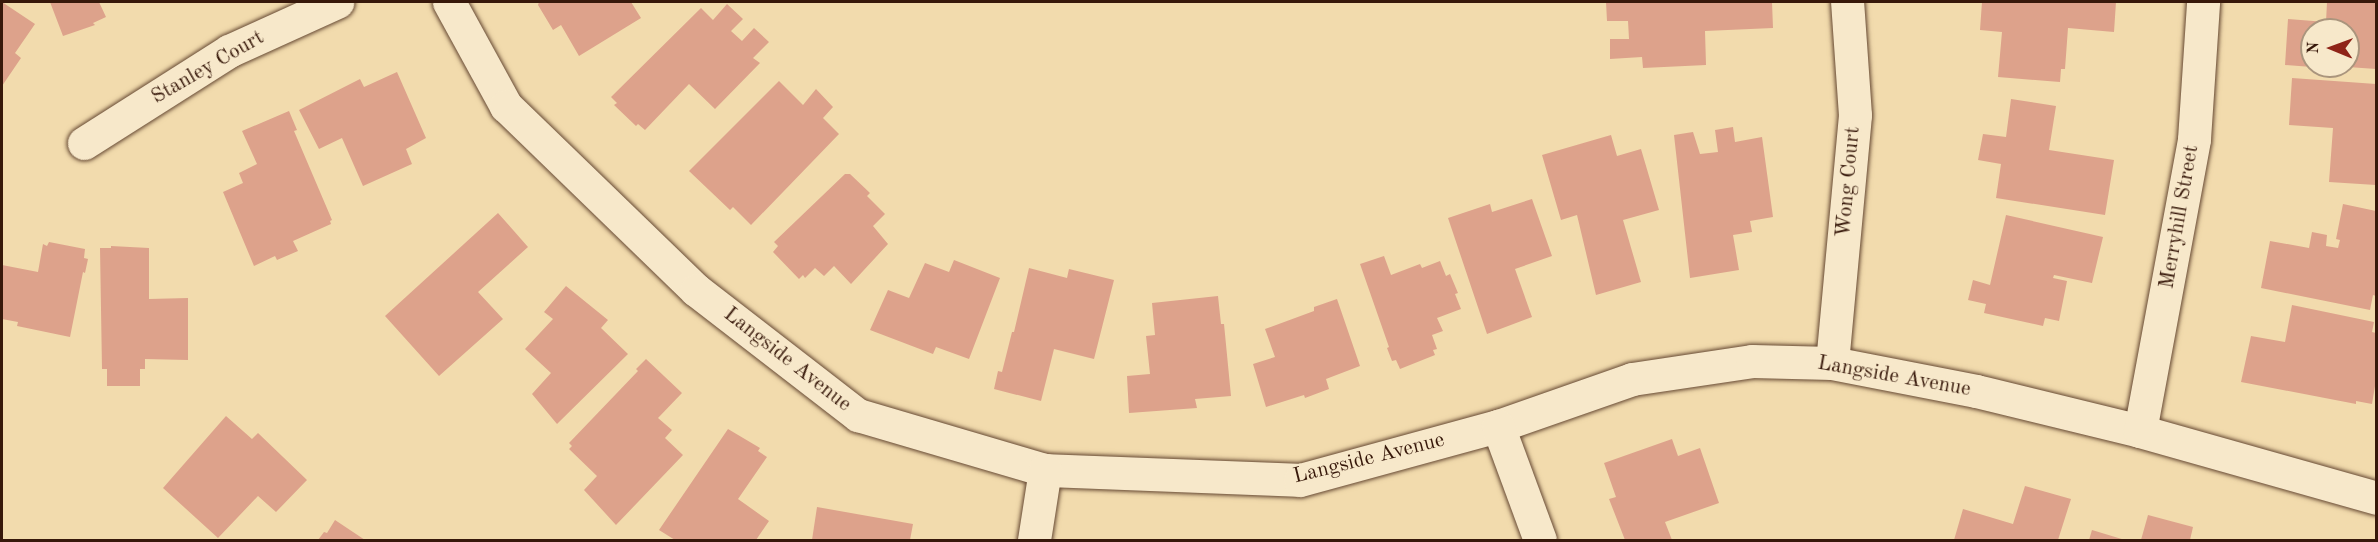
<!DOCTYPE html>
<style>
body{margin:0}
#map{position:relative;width:2378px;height:542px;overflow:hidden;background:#f2dbad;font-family:"Old Standard TT",serif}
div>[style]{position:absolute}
.building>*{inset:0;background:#dda28b}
.roads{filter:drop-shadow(0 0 2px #664933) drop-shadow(0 0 2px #664933)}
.minor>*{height:33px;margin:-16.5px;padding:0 16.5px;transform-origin:16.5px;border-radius:16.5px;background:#f7e8ca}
span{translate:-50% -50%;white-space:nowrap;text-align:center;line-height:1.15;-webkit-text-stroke:4.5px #f7e8ca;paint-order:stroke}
.street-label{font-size:21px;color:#37180a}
.frame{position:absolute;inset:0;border:3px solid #37180a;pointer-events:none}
.north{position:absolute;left:2300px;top:18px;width:60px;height:60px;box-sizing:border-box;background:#f7e8ca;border:2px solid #aa957d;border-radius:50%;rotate:271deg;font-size:16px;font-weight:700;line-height:24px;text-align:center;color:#37180a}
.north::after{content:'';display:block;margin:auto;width:21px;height:27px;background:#8f2418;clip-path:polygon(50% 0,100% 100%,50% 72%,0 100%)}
</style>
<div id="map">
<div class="building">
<i style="clip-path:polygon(2px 2px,35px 24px,15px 53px,21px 58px,2px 86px)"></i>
<i style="clip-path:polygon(50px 2px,99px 2px,106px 17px,93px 23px,95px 25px,63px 36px)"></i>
<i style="clip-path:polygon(539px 2px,631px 2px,641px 18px,579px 56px,561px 25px,553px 30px,538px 5px)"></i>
<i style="clip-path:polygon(1606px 2px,1772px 2px,1773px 28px,1705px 31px,1706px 65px,1643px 68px,1642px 57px,1610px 59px,1610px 39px,1629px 39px,1628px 21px,1607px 21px)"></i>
<i style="clip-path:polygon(1982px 2px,2116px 2px,2114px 32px,2068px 28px,2065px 69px,2061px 69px,2060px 82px,1998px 77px,2002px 32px,1980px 30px)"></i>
<i style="clip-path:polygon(2327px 2px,2376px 2px,2376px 69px,2348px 67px,2348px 30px,2312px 30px,2312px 67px,2285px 65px,2288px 19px,2326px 22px)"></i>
<i style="clip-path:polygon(727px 4px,743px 19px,731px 31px,742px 41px,754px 28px,769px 42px,753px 58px,760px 63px,715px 109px,689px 84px,645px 130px,638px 124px,636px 126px,614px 105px,617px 103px,611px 97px,701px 8px,713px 20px)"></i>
<i style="clip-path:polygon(397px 72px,426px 138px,406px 149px,412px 164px,363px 186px,342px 138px,319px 149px,299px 110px,360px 79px,364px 87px)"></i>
<i style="clip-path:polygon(2292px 78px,2376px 84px,2376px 185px,2329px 182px,2333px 128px,2289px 125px)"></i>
<i style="clip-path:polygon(779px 81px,803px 105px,816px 89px,833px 107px,823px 118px,839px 134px,751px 225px,733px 207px,730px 210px,689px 171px)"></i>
<i style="clip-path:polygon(2011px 99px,2056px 106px,2049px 150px,2114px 160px,2105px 215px,1996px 198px,2001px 164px,1978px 160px,1983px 134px,2006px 137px)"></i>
<i style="clip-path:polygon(289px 111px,297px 130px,294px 131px,332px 220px,330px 221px,331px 224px,293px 241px,298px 251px,277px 260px,275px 256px,254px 266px,223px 192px,243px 183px,239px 173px,257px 164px,242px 131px)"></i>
<i style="clip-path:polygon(1733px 127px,1735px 142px,1762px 137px,1773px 217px,1750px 221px,1752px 232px,1733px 235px,1739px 270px,1690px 278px,1674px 135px,1693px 132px,1700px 154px,1718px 152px,1715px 130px)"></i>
<i style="clip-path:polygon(1611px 135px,1617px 156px,1641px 149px,1659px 210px,1623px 220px,1641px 282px,1596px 295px,1577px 215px,1561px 220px,1542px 155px)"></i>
<i style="clip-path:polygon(845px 174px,850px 174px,870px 193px,867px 196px,885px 214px,873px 226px,888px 244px,851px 284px,834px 266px,824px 276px,815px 268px,805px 278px,803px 275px,799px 279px,773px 252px,778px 246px,774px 242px)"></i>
<i style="clip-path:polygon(1532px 199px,1552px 256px,1515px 269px,1532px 317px,1487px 334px,1448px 218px,1490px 204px,1492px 212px)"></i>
<i style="clip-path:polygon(2343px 204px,2376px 211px,2376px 296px,2373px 295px,2370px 310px,2261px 288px,2270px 241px,2309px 248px,2312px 232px,2327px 235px,2326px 246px,2338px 248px,2340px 240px,2336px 239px)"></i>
<i style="clip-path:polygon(498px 213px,528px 247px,478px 292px,503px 319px,439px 376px,385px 316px)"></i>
<i style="clip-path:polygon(2006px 215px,2103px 237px,2092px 283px,2054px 275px,2053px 278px,2067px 281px,2059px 321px,2045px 318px,2043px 326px,1984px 313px,1986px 304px,1968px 300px,1973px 280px,1990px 285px)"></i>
<i style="clip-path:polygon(49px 242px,85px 249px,84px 258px,88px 259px,85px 273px,83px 272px,70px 337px,17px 326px,18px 322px,2px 319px,2px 265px,38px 272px,43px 244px,47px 246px)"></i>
<i style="clip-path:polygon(111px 246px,149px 248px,149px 299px,188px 298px,188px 360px,145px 359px,145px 369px,140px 369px,140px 386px,107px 386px,107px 369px,102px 369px,100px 248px,111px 248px)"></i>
<i style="clip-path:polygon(1384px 256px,1391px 275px,1420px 264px,1422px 268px,1440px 261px,1446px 276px,1450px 274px,1458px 293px,1455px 294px,1461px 309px,1437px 318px,1443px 331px,1432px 335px,1437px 349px,1433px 350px,1435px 355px,1400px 369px,1396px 360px,1392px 361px,1387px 348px,1389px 347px,1360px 264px)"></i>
<i style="clip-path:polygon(954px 260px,1000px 278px,969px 359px,936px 347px,933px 354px,870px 330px,888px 290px,909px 298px,925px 263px,949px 272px)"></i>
<i style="clip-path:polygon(1029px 268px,1067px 278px,1069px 269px,1114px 280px,1094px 359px,1054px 349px,1041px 401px,994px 389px,998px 371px,1002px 372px,1012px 332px,1014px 332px)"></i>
<i style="clip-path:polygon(566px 286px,608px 320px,601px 328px,628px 354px,557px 424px,532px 394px,551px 373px,525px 349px,553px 319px,544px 312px)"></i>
<i style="clip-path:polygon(1218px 296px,1221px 324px,1224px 324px,1231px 396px,1195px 399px,1197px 408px,1129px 413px,1127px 376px,1150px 374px,1146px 336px,1155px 335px,1152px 303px)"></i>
<i style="clip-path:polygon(1337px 299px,1360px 366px,1326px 379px,1329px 389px,1305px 398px,1304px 395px,1266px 407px,1253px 364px,1275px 357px,1265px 329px,1314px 311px,1314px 307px)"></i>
<i style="clip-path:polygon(2292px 305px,2374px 322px,2372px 332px,2376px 333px,2376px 380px,2372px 404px,2356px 401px,2356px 404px,2241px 382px,2251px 336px,2285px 342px)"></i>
<i style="clip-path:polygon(646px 359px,682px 393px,658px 418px,672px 430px,665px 438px,683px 455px,616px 525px,584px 490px,597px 476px,569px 449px,572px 446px,569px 443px,638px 371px,636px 369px)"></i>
<i style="clip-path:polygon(226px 416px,252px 439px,258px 433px,307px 480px,276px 512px,258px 496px,218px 538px,163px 488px)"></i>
<i style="clip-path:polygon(728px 429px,760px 448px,758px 451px,767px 457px,738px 499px,769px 521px,756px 540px,675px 540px,659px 530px)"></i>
<i style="clip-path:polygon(1672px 439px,1678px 456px,1700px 448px,1719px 503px,1665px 522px,1672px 540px,1625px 540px,1609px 499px,1616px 497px,1604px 463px)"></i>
<i style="clip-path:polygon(2025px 486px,2071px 499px,2058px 540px,1954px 540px,1963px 509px,2013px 524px)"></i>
<i style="clip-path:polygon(817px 507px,913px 524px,910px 540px,812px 540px)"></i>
<i style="clip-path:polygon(2148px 515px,2193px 527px,2190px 540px,2141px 540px)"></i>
<i style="clip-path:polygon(335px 520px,365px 540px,318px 540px,324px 532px,327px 533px)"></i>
<i style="clip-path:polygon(2092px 530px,2125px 540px,2089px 540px)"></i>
</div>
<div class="roads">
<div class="minor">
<i style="left:449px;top:2px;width:119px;rotate:61.3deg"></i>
<i style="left:506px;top:106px;width:264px;rotate:44.1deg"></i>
<i style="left:696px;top:290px;width:205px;rotate:37.7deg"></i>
<i style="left:858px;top:415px;width:195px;rotate:16.4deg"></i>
<i style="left:1045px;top:470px;width:255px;rotate:2.2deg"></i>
<i style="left:1300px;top:480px;width:205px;rotate:-15.3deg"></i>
<i style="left:1498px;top:426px;width:142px;rotate:-19.3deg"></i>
<i style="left:1632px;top:379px;width:121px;rotate:-8.5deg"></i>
<i style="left:1752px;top:361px;width:80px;rotate:1.4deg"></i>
<i style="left:1832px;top:363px;width:147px;rotate:11deg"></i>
<i style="left:1976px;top:391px;width:169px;rotate:13.7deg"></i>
<i style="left:2140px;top:431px;width:245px;rotate:15.8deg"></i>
<i style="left:84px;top:143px;width:172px;rotate:-32.4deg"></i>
<i style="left:229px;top:51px;width:119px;rotate:-24.4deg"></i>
<i style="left:1832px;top:363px;width:249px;rotate:-84.7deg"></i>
<i style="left:1855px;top:115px;width:113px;rotate:-94deg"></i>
<i style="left:1498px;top:426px;width:121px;rotate:69.8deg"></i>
<i style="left:2140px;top:431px;width:297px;rotate:-79.5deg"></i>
<i style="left:2194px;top:139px;width:137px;rotate:-86.2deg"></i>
<i style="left:1034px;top:540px;width:71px;rotate:-81.1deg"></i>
</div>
</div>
<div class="street-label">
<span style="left:208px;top:68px;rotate:-30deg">Stanley Court</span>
<span style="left:1849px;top:182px;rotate:-85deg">Wong Court</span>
<span style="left:2180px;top:217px;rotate:-80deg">Merryhill Street</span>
<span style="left:787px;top:360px;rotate:38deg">Langside Avenue</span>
<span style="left:1894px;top:377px;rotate:10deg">Langside Avenue</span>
<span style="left:1369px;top:459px;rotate:-14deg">Langside Avenue</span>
</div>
<div class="frame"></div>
<div class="north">N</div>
</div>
